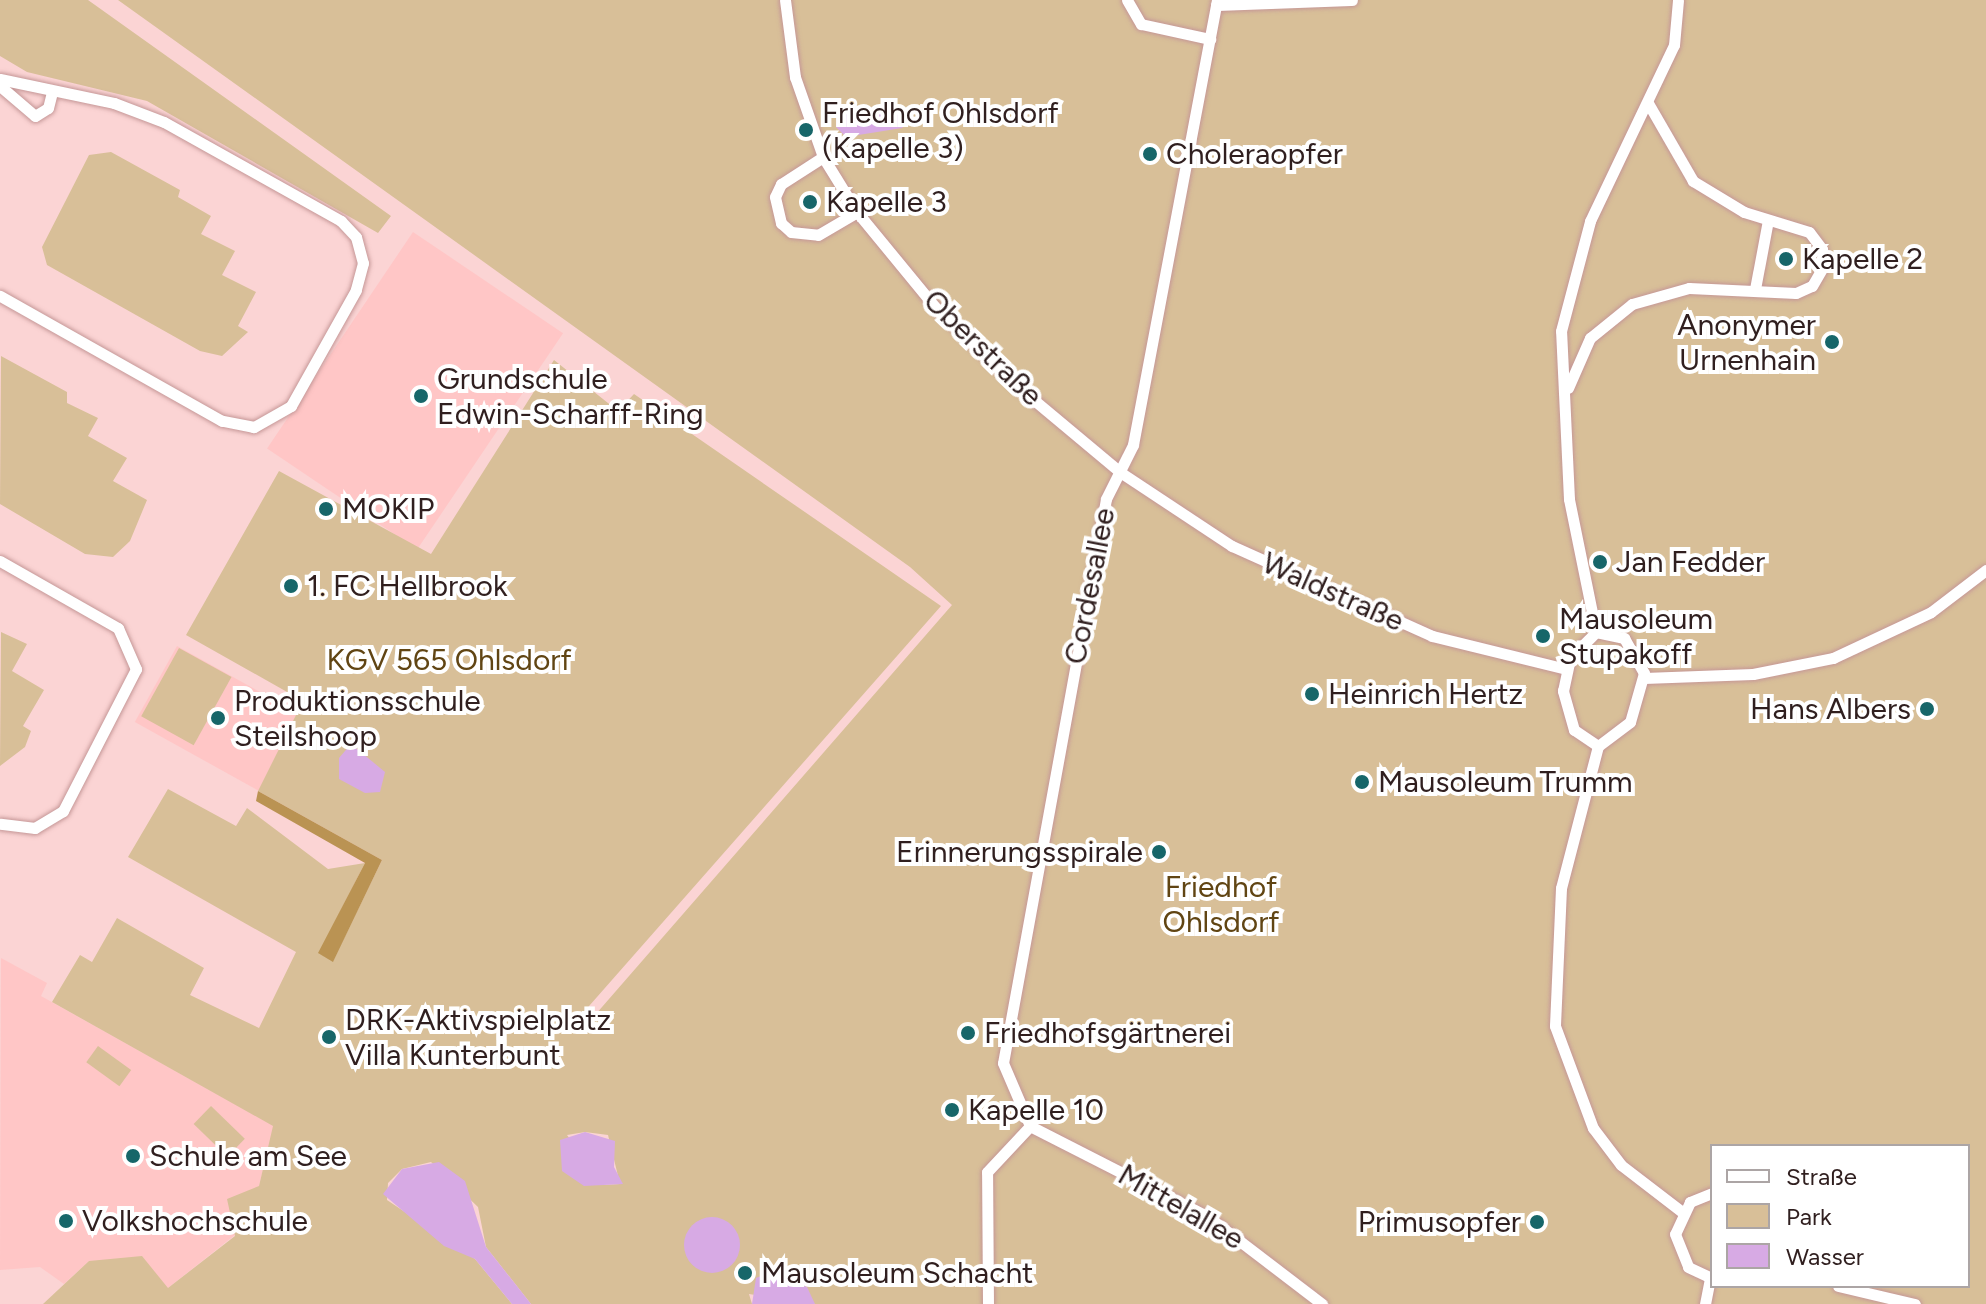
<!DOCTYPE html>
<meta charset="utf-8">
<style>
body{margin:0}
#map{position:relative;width:1986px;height:1304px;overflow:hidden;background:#fbd4d4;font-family:Figtree,sans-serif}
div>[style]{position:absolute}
.built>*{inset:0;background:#ffc6c6;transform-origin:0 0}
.green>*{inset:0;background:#d8bf98;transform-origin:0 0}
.forest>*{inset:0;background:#ba9353}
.water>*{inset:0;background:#d7aae4}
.round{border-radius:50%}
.roads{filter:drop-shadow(0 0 2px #c59797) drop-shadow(0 0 2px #c59797)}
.street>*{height:11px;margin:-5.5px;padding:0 5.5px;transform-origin:5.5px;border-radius:5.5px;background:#fff}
.dots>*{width:22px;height:22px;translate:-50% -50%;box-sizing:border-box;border:4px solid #fff;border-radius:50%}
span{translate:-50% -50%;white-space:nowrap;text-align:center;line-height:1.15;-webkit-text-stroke:8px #fff;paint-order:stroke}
.poi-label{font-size:30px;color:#301f1f}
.left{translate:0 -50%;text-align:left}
.right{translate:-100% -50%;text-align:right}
.street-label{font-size:30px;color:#301f1f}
.park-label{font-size:30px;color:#614513}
.legend{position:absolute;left:1710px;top:1144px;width:260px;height:144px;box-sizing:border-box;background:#fff;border:2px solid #aca5a5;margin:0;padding:10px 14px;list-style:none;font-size:24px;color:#301f1f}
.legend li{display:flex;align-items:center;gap:16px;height:40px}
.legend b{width:40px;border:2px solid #aca5a5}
</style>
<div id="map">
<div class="built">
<i style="left:413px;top:232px;width:181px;height:261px;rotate:34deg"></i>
<i style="left:177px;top:646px;width:142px;height:87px;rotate:29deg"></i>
<i style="clip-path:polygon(1px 958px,47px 983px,41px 996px,274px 1126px,259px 1186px,227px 1219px,235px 1235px,168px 1288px,89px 1261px,64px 1284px,40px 1267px,0 1270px)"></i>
</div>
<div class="green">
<i style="clip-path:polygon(0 0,88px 0,391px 216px,378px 233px,147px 101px,27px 72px,0 56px)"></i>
<i style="clip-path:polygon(evenodd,118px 0,1986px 0,1986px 1304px,815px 1304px,749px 1294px,752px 1304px,531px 1304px,486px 1247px,478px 1207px,431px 1162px,402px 1169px,388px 1183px,387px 1200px,475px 1259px,512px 1304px,43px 1304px,89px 1261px,142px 1256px,168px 1288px,235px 1236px,227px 1199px,259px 1186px,273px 1126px,52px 1002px,80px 955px,92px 962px,117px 918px,204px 968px,190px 995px,259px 1028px,296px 952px,128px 857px,168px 789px,236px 826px,247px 808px,328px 869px,365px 863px,319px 953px,333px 961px,382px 860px,258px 791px,303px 701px,186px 635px,279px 471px,431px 554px,554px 360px,618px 411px,634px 394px,941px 606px,575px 1022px,582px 1030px,952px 605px,910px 567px,118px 0,585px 1132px,608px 1135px,620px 1184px,603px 1185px,567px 1135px,585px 1132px,118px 0,1712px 1146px,1968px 1146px,1968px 1286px,1712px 1286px,1712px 1146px)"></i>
<i style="clip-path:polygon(111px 152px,180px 190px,178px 197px,211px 216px,201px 234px,235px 251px,222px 275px,256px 292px,238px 326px,248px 332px,222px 356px,200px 351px,47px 265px,42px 247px,89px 155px)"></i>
<i style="clip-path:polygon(1px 356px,67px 392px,67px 403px,98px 418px,88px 436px,127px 458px,113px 481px,147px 500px,130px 541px,113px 557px,85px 554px,0 504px)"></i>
<i style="clip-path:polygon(1px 632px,27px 644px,12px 671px,44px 690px,23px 726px,31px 731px,25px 747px,0 766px)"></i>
<i style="left:179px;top:648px;width:60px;height:78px;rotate:29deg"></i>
<i style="left:98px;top:1046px;width:41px;height:20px;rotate:36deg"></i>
<i style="left:211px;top:1106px;width:47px;height:25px;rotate:44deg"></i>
</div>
<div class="forest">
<i style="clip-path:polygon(258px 791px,382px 860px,333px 962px,318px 953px,365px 863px,256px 801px)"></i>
</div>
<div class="water">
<i style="clip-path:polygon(856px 106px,906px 111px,911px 119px,902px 128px,846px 137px,836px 127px,837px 113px)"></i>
<i style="clip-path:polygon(351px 744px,385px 772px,380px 792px,365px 793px,339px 779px,339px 758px)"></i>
<i style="clip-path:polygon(585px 1132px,615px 1141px,614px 1167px,623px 1184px,584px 1186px,562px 1171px,560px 1140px)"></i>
<i style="clip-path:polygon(439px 1162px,465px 1181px,486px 1247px,531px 1304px,512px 1304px,475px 1259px,444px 1246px,383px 1194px,402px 1169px)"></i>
<i class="round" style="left:684px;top:1217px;width:56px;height:56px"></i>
<i style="clip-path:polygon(771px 1272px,807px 1287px,815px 1304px,752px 1304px,756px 1278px)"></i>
</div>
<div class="roads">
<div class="street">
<i style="left:785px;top:0;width:78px;rotate:82.6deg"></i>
<i style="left:795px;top:77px;width:85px;rotate:70.7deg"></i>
<i style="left:823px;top:157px;width:65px;rotate:58.3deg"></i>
<i style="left:857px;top:212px;width:123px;rotate:50.6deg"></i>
<i style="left:935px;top:307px;width:112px;rotate:43.9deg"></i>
<i style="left:1016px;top:385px;width:136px;rotate:39.9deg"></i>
<i style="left:1120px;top:472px;width:134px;rotate:33.5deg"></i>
<i style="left:1232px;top:546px;width:219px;rotate:24.2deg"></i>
<i style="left:1432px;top:636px;width:138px;rotate:13.8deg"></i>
<i style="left:1127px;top:0;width:28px;rotate:60deg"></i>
<i style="left:1141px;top:24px;width:71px;rotate:12.3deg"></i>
<i style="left:1217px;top:0;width:453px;rotate:100.7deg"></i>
<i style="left:1133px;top:445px;width:60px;rotate:116.6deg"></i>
<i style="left:1106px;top:499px;width:573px;rotate:100.35deg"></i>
<i style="left:1003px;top:1063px;width:69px;rotate:66.8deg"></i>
<i style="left:1030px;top:1126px;width:199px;rotate:27deg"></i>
<i style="left:1207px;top:1216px;width:145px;rotate:37.4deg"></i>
<i style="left:1216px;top:5px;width:136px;rotate:-2.1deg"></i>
<i style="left:0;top:79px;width:116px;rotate:11.9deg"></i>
<i style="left:114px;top:103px;width:53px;rotate:20.8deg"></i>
<i style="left:164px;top:122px;width:203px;rotate:29.2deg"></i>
<i style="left:341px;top:221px;width:22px;rotate:47deg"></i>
<i style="left:356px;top:237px;width:27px;rotate:75deg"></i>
<i style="left:363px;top:263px;width:28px;rotate:105deg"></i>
<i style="left:356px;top:290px;width:133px;rotate:119.3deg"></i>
<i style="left:291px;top:406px;width:43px;rotate:150.4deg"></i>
<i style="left:254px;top:427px;width:33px;rotate:-169deg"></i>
<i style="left:222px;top:421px;width:255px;rotate:-150.6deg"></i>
<i style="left:0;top:86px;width:46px;rotate:40.6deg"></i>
<i style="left:35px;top:116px;width:15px;rotate:-32deg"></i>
<i style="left:48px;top:108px;width:16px;rotate:-76deg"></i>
<i style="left:823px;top:157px;width:50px;rotate:147.3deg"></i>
<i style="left:781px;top:184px;width:14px;rotate:115deg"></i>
<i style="left:775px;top:197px;width:27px;rotate:77deg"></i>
<i style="left:781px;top:223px;width:13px;rotate:42deg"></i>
<i style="left:791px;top:232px;width:27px;rotate:6deg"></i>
<i style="left:818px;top:235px;width:45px;rotate:-30.5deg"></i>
<i style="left:1755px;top:289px;width:70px;rotate:-79.3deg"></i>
<i style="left:1568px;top:388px;width:55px;rotate:-66.3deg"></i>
<i style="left:1590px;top:338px;width:54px;rotate:-39deg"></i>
<i style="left:1632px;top:304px;width:59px;rotate:-15.7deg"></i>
<i style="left:1689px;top:288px;width:107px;rotate:2.7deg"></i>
<i style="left:1796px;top:293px;width:17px;rotate:-24deg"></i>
<i style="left:1812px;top:286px;width:22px;rotate:-60deg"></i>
<i style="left:1823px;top:267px;width:18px;rotate:-93deg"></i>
<i style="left:1822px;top:249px;width:21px;rotate:-127deg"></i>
<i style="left:1809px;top:232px;width:68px;rotate:-162.9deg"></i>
<i style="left:1744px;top:212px;width:60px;rotate:-148.7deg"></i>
<i style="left:1693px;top:181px;width:90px;rotate:-120deg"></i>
<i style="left:0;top:561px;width:136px;rotate:29.6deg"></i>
<i style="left:118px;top:628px;width:45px;rotate:66.3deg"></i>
<i style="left:136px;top:669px;width:160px;rotate:117.2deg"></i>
<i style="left:63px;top:811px;width:33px;rotate:149deg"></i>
<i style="left:35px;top:828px;width:35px;rotate:-173deg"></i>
<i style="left:1596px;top:632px;width:136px;rotate:-101.5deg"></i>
<i style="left:1569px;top:499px;width:168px;rotate:-92.7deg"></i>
<i style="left:1561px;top:331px;width:114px;rotate:-75.2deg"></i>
<i style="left:1590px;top:221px;width:195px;rotate:-64.5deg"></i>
<i style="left:1674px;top:45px;width:45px;rotate:-84.9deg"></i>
<i style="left:1596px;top:632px;width:29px;rotate:12deg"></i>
<i style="left:1624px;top:638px;width:40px;rotate:60.3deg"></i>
<i style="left:1644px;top:673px;width:51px;rotate:105.9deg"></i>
<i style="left:1630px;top:722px;width:40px;rotate:143deg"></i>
<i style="left:1598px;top:746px;width:29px;rotate:-146deg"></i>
<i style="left:1574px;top:730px;width:41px;rotate:-105.8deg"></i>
<i style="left:1563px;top:691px;width:34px;rotate:-78deg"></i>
<i style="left:1570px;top:658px;width:37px;rotate:-45deg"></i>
<i style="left:1644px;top:678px;width:109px;rotate:-2.1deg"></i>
<i style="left:1753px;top:674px;width:82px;rotate:-11.3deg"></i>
<i style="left:1833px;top:658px;width:108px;rotate:-25.1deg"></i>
<i style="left:1931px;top:612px;width:69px;rotate:-37.4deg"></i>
<i style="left:1598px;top:746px;width:147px;rotate:104.6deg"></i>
<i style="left:1561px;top:888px;width:138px;rotate:92.5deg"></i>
<i style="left:1555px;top:1026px;width:109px;rotate:69.6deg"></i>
<i style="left:1593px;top:1128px;width:46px;rotate:52.9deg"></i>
<i style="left:1621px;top:1165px;width:77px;rotate:37.6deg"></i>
<i style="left:1712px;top:1193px;width:24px;rotate:158deg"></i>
<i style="left:1690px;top:1202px;width:35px;rotate:115deg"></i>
<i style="left:1675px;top:1234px;width:35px;rotate:68deg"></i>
<i style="left:1688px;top:1267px;width:26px;rotate:25deg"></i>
<i style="left:1838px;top:1286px;width:79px;rotate:13.2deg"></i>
<i style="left:988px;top:1304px;width:132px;rotate:-90.4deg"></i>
<i style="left:987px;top:1172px;width:63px;rotate:-46.9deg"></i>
<i style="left:1705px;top:1304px;width:26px;rotate:-79deg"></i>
</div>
</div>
<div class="dots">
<i style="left:806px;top:130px;background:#176669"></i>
<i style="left:1150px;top:154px;background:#176669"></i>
<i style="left:810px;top:202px;background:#176669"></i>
<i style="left:1786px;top:259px;background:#176669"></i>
<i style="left:1832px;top:342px;background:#176669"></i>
<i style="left:421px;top:396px;background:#176669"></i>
<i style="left:326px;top:509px;background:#176669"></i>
<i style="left:1600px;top:562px;background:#176669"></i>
<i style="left:291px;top:586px;background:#176669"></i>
<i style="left:1543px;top:636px;background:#176669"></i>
<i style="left:1312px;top:694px;background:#176669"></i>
<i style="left:1927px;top:709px;background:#176669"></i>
<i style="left:218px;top:718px;background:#176669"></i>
<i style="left:1362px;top:782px;background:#176669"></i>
<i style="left:1159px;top:852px;background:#176669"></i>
<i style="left:968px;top:1033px;background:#176669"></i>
<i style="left:329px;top:1037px;background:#176669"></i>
<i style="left:952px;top:1110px;background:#176669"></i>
<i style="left:133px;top:1156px;background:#176669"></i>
<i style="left:66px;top:1221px;background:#176669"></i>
<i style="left:1537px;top:1222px;background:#176669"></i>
<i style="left:745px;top:1273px;background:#176669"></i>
</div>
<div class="poi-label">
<span class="left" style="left:822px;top:130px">Friedhof Ohlsdorf<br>(Kapelle 3)</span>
<span class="left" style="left:1166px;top:154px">Choleraopfer</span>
<span class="left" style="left:826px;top:202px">Kapelle 3</span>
<span class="left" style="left:1802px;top:259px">Kapelle 2</span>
<span class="right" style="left:1816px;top:342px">Anonymer<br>Urnenhain</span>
<span class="left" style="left:437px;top:396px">Grundschule<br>Edwin-Scharff-Ring</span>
<span class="left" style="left:342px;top:509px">MOKIP</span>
<span class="left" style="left:1616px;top:562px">Jan Fedder</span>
<span class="left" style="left:307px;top:586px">1. FC Hellbrook</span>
<span class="left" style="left:1559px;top:636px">Mausoleum<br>Stupakoff</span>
<span class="left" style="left:1328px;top:694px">Heinrich Hertz</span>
<span class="left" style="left:234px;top:718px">Produktionsschule<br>Steilshoop</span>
<span class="right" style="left:1911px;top:709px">Hans Albers</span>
<span class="left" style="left:1378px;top:782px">Mausoleum Trumm</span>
<span class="right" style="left:1143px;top:852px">Erinnerungsspirale</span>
<span class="left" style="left:345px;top:1037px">DRK-Aktivspielplatz<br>Villa Kunterbunt</span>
<span class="left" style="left:984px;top:1033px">Friedhofsgärtnerei</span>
<span class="left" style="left:968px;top:1110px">Kapelle 10</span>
<span class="left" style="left:149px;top:1156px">Schule am See</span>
<span class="left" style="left:82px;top:1221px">Volkshochschule</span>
<span class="right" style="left:1521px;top:1222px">Primusopfer</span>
<span class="left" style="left:761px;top:1273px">Mausoleum Schacht</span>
</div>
<div class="street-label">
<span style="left:983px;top:348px;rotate:44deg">Oberstraße</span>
<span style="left:1090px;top:586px;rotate:-79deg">Cordesallee</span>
<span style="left:1333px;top:592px;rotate:24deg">Waldstraße</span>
<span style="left:1181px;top:1207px;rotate:30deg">Mittelallee</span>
</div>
<div class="park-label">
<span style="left:449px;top:660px">KGV 565 Ohlsdorf</span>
<span style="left:1221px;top:904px">Friedhof<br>Ohlsdorf</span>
</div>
<ul class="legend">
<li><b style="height:10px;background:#fff"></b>Straße</li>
<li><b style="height:22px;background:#d8bf98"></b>Park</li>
<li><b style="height:22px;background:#d7aae4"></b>Wasser</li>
</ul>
</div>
